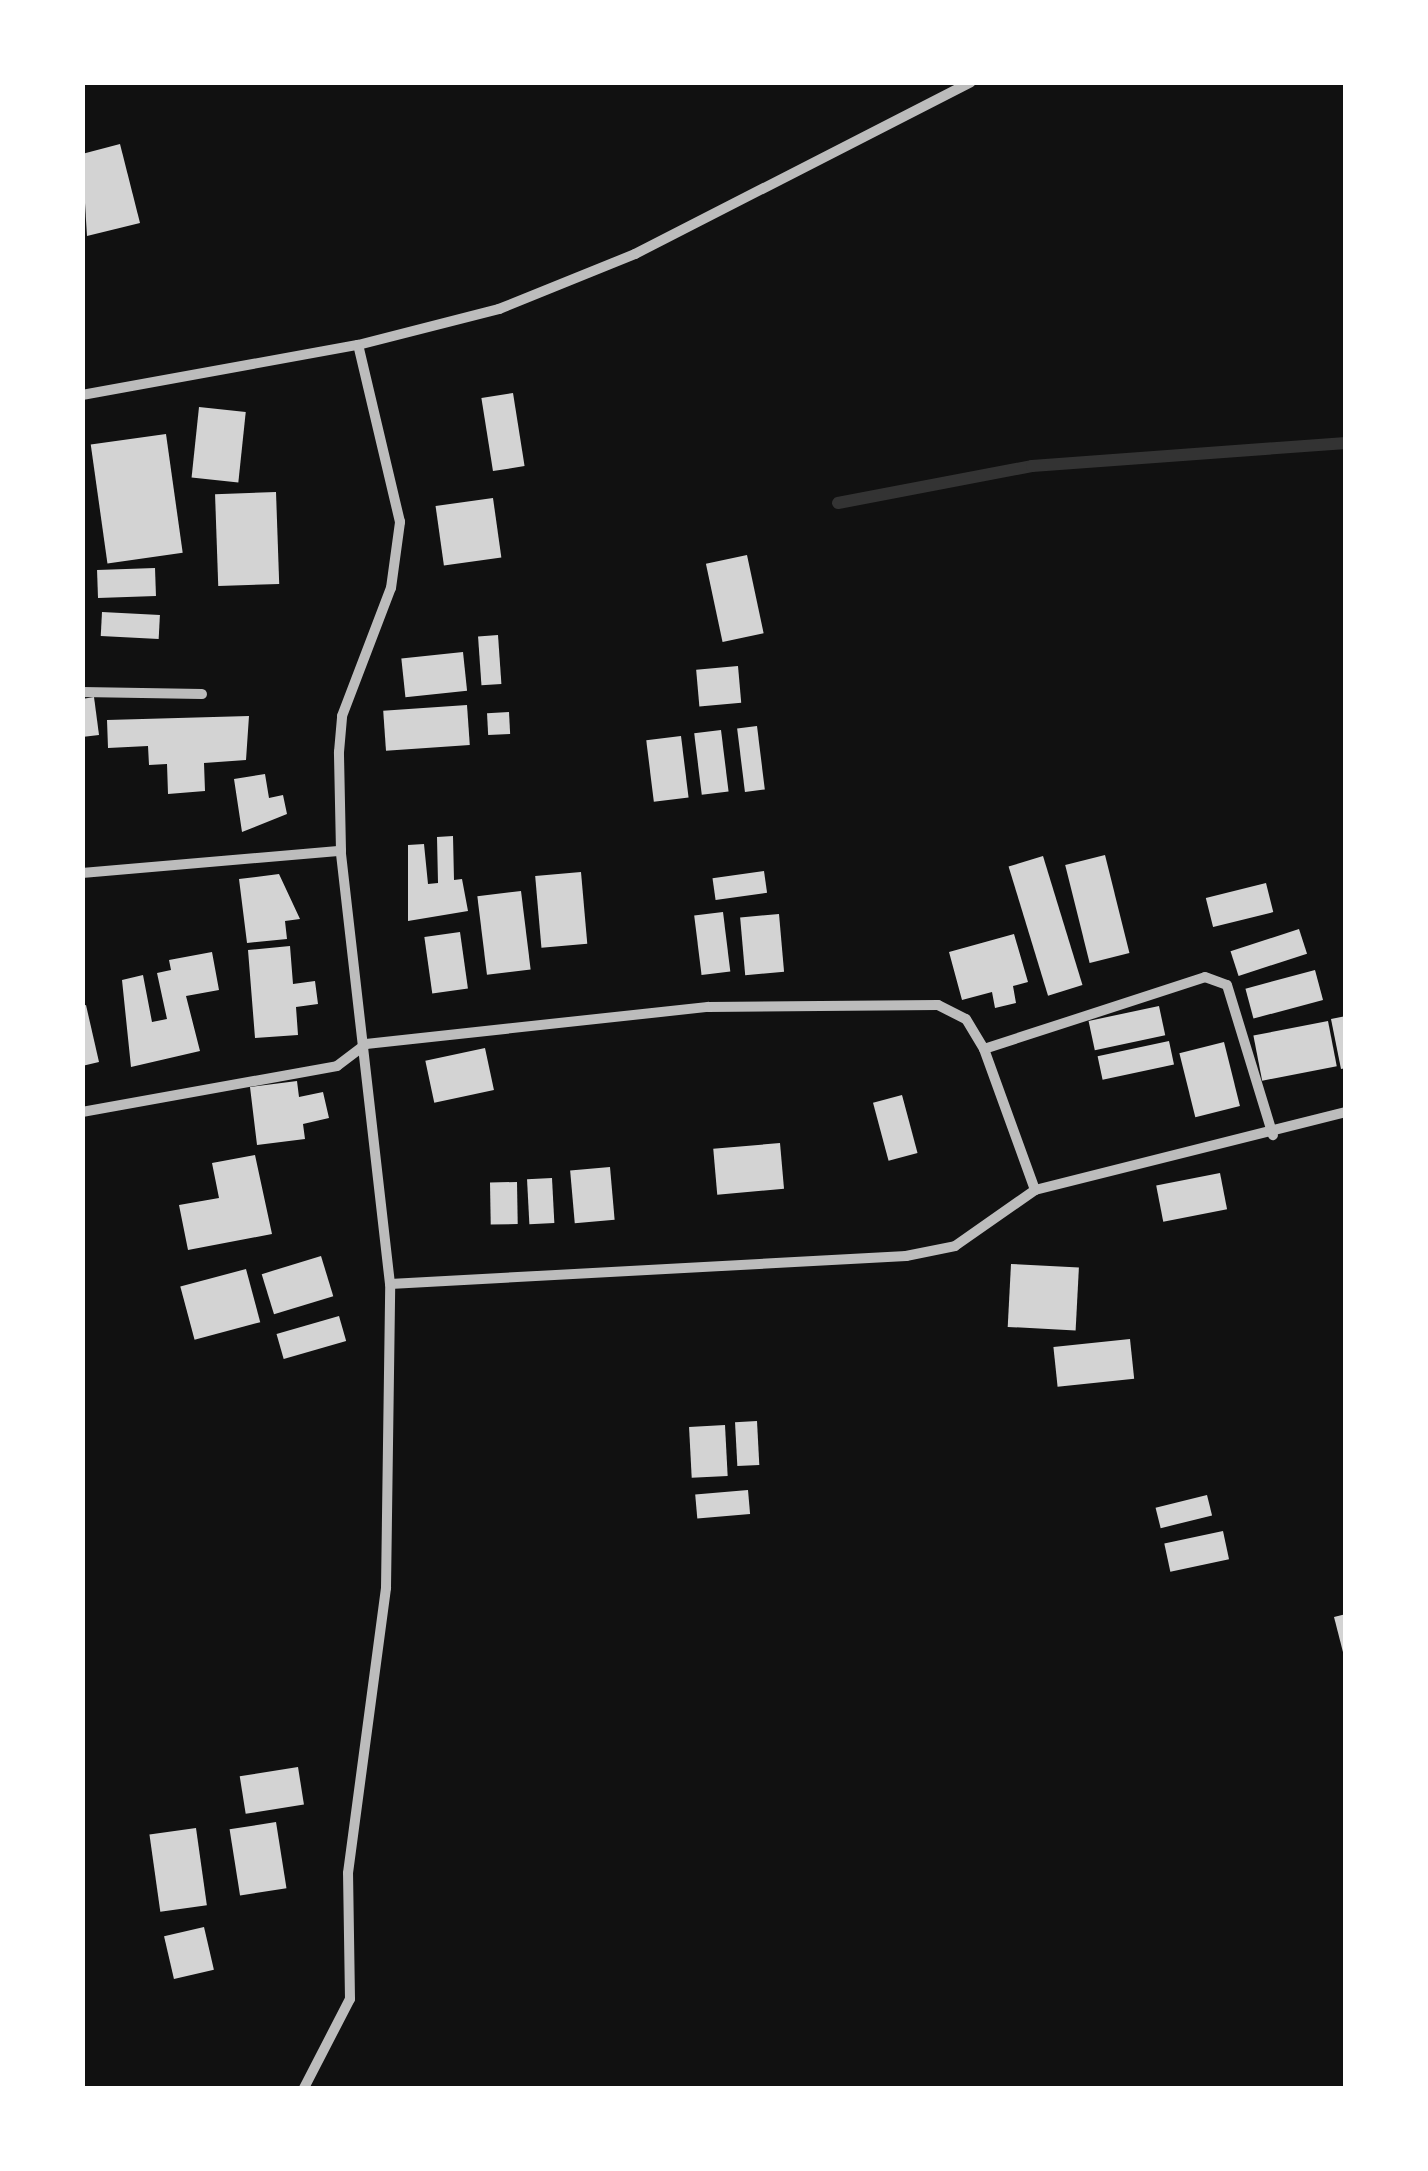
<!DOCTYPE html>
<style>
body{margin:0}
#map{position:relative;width:1428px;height:2171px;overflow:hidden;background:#111;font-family:"PT Serif",serif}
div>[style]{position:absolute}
.stream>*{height:12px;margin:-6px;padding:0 6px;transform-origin:6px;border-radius:6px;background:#333}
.building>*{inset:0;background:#d3d3d3;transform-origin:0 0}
.minor>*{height:10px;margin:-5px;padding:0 5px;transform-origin:5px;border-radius:5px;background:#bcbcbc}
span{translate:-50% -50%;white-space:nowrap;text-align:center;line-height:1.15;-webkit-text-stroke:10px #fff;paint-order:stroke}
.frame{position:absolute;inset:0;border:85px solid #fff;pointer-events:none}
</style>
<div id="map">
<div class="stream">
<i style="left:838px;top:503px;width:197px;rotate:-10.8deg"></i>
<i style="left:1032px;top:466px;width:315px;rotate:-4.2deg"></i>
</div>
<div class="building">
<i style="clip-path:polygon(120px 144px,140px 223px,87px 236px,82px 154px)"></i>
<i style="left:513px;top:393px;width:74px;height:32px;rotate:81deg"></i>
<i style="left:199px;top:407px;width:47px;height:71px;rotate:6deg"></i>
<i style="left:166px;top:434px;width:120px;height:76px;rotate:82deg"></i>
<i style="left:276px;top:492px;width:92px;height:61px;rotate:88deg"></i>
<i style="left:493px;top:498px;width:60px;height:58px;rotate:82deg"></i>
<i style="left:747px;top:555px;width:80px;height:42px;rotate:78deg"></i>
<i style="left:155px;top:568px;width:28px;height:58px;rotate:88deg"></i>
<i style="left:102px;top:612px;width:58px;height:24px;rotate:3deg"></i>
<i style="left:498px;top:635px;width:49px;height:20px;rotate:86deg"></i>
<i style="left:463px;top:652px;width:39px;height:62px;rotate:84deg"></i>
<i style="left:738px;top:666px;width:37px;height:42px;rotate:85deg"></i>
<i style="clip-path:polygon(94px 697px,99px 735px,82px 737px,82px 699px)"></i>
<i style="left:467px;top:705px;width:40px;height:84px;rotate:86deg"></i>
<i style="left:509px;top:712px;width:22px;height:22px;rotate:87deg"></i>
<i style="clip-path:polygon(249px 716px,246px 760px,204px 763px,205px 791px,168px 794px,167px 764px,149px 765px,148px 746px,108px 748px,107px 720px)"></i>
<i style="left:757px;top:726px;width:64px;height:20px;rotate:83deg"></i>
<i style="left:721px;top:730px;width:62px;height:27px;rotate:83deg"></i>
<i style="left:681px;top:736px;width:62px;height:35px;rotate:83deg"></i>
<i style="clip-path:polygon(265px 774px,269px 798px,283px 795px,287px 814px,242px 832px,234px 779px)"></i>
<i style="clip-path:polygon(453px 836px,454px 880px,462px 879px,468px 911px,408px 921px,408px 845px,424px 844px,428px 884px,438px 883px,437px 837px)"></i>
<i style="left:1105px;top:855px;width:101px;height:41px;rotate:76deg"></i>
<i style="left:1043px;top:856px;width:135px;height:36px;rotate:73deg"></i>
<i style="left:764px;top:871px;width:22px;height:52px;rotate:82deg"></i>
<i style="left:581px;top:872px;width:72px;height:46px;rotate:85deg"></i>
<i style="clip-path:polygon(279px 874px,300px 919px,285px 921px,287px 939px,247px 943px,239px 879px)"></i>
<i style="left:1266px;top:883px;width:30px;height:62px;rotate:76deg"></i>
<i style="left:521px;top:891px;width:79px;height:44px;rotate:83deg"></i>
<i style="left:723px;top:912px;width:60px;height:29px;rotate:83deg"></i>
<i style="left:779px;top:914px;width:58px;height:39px;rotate:85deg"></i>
<i style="left:1299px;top:929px;width:26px;height:72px;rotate:72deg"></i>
<i style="left:460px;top:932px;width:57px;height:36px;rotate:82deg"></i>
<i style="clip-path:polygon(1014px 934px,1028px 982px,1013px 986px,1016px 1003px,995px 1008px,992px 992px,962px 1000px,949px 952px)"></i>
<i style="clip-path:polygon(290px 946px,293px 984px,315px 981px,318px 1004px,296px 1007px,298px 1035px,255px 1038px,248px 950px)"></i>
<i style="clip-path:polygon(212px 952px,219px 990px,186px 996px,200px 1051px,131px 1067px,122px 980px,143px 975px,152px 1022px,167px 1019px,157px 973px,171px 970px,169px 960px)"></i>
<i style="left:1315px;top:970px;width:31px;height:72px;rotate:75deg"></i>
<i style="clip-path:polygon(86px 1005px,99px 1062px,82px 1066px,82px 1006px)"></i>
<i style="left:1159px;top:1006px;width:30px;height:72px;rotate:78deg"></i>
<i style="clip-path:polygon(1346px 1016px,1346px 1068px,1341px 1069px,1331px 1019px)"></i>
<i style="left:1328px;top:1021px;width:46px;height:76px;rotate:79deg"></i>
<i style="left:1169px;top:1041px;width:24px;height:73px;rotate:78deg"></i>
<i style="left:1224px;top:1042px;width:66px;height:46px;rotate:76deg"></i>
<i style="left:485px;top:1048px;width:43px;height:61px;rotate:78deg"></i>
<i style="clip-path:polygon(297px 1081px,299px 1097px,323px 1092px,329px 1118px,303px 1124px,305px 1139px,257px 1145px,250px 1087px)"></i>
<i style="left:902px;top:1095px;width:60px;height:30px;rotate:75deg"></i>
<i style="left:780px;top:1143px;width:46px;height:67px;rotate:85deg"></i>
<i style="clip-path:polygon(255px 1155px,272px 1234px,188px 1250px,179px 1205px,219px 1198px,212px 1163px)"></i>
<i style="left:610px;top:1167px;width:53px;height:40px;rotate:85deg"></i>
<i style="left:1220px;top:1173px;width:37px;height:65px;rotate:79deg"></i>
<i style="left:552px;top:1178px;width:45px;height:25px;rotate:87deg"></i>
<i style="left:517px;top:1182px;width:42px;height:27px;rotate:89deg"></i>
<i style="left:321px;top:1256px;width:42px;height:62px;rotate:73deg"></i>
<i style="left:1011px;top:1264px;width:68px;height:63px;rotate:3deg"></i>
<i style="left:246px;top:1269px;width:55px;height:68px;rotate:75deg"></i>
<i style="left:339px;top:1316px;width:26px;height:65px;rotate:74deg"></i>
<i style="left:1130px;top:1339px;width:40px;height:77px;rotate:84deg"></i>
<i style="left:757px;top:1421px;width:44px;height:22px;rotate:87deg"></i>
<i style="left:725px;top:1425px;width:51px;height:36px;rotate:87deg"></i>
<i style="left:748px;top:1490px;width:24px;height:53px;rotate:85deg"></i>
<i style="left:1207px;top:1495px;width:21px;height:53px;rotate:76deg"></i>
<i style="left:1223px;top:1531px;width:29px;height:60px;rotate:78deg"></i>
<i style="clip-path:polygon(1346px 1614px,1346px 1656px,1344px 1656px,1334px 1617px)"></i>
<i style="left:298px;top:1767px;width:38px;height:59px;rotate:81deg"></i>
<i style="left:276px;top:1822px;width:67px;height:47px;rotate:81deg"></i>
<i style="left:196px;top:1828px;width:78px;height:47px;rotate:82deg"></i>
<i style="left:204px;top:1927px;width:44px;height:41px;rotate:77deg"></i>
</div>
<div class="minor">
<i style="left:82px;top:395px;width:280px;rotate:-10.3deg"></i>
<i style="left:358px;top:345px;width:146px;rotate:-14.3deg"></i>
<i style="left:499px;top:309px;width:147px;rotate:-22deg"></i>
<i style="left:635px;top:254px;width:377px;rotate:-27.1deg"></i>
<i style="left:82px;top:692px;width:120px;rotate:1deg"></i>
<i style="left:82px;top:873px;width:260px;rotate:-4.9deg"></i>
<i style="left:984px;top:1049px;width:150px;rotate:70.1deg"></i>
<i style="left:82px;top:1112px;width:259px;rotate:-10.2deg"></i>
<i style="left:337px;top:1066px;width:36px;rotate:-37deg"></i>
<i style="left:366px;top:1044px;width:344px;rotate:-6.2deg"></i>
<i style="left:708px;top:1007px;width:230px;rotate:-0.5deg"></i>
<i style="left:938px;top:1005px;width:31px;rotate:27deg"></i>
<i style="left:966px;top:1019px;width:35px;rotate:59deg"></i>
<i style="left:984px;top:1049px;width:232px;rotate:-18deg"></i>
<i style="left:1205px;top:977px;width:23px;rotate:20deg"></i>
<i style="left:1227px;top:985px;width:157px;rotate:73deg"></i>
<i style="left:390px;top:1284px;width:517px;rotate:-3.11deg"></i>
<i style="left:906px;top:1256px;width:50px;rotate:-11.5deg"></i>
<i style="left:955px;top:1246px;width:98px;rotate:-35deg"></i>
<i style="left:1035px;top:1190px;width:321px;rotate:-14.1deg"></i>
<i style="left:304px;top:2088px;width:100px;rotate:-62.7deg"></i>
<i style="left:350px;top:1999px;width:126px;rotate:-90.9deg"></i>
<i style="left:348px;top:1873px;width:288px;rotate:-82.4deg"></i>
<i style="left:386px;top:1588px;width:304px;rotate:-89.2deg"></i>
<i style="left:390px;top:1284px;width:436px;rotate:-96.5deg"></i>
<i style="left:341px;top:851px;width:99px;rotate:-91.2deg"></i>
<i style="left:339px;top:752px;width:36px;rotate:-85deg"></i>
<i style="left:342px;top:716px;width:137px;rotate:-69.1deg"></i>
<i style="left:391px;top:588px;width:67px;rotate:-82.2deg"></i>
<i style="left:400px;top:522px;width:182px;rotate:-103.3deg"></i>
</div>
<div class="frame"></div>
</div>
